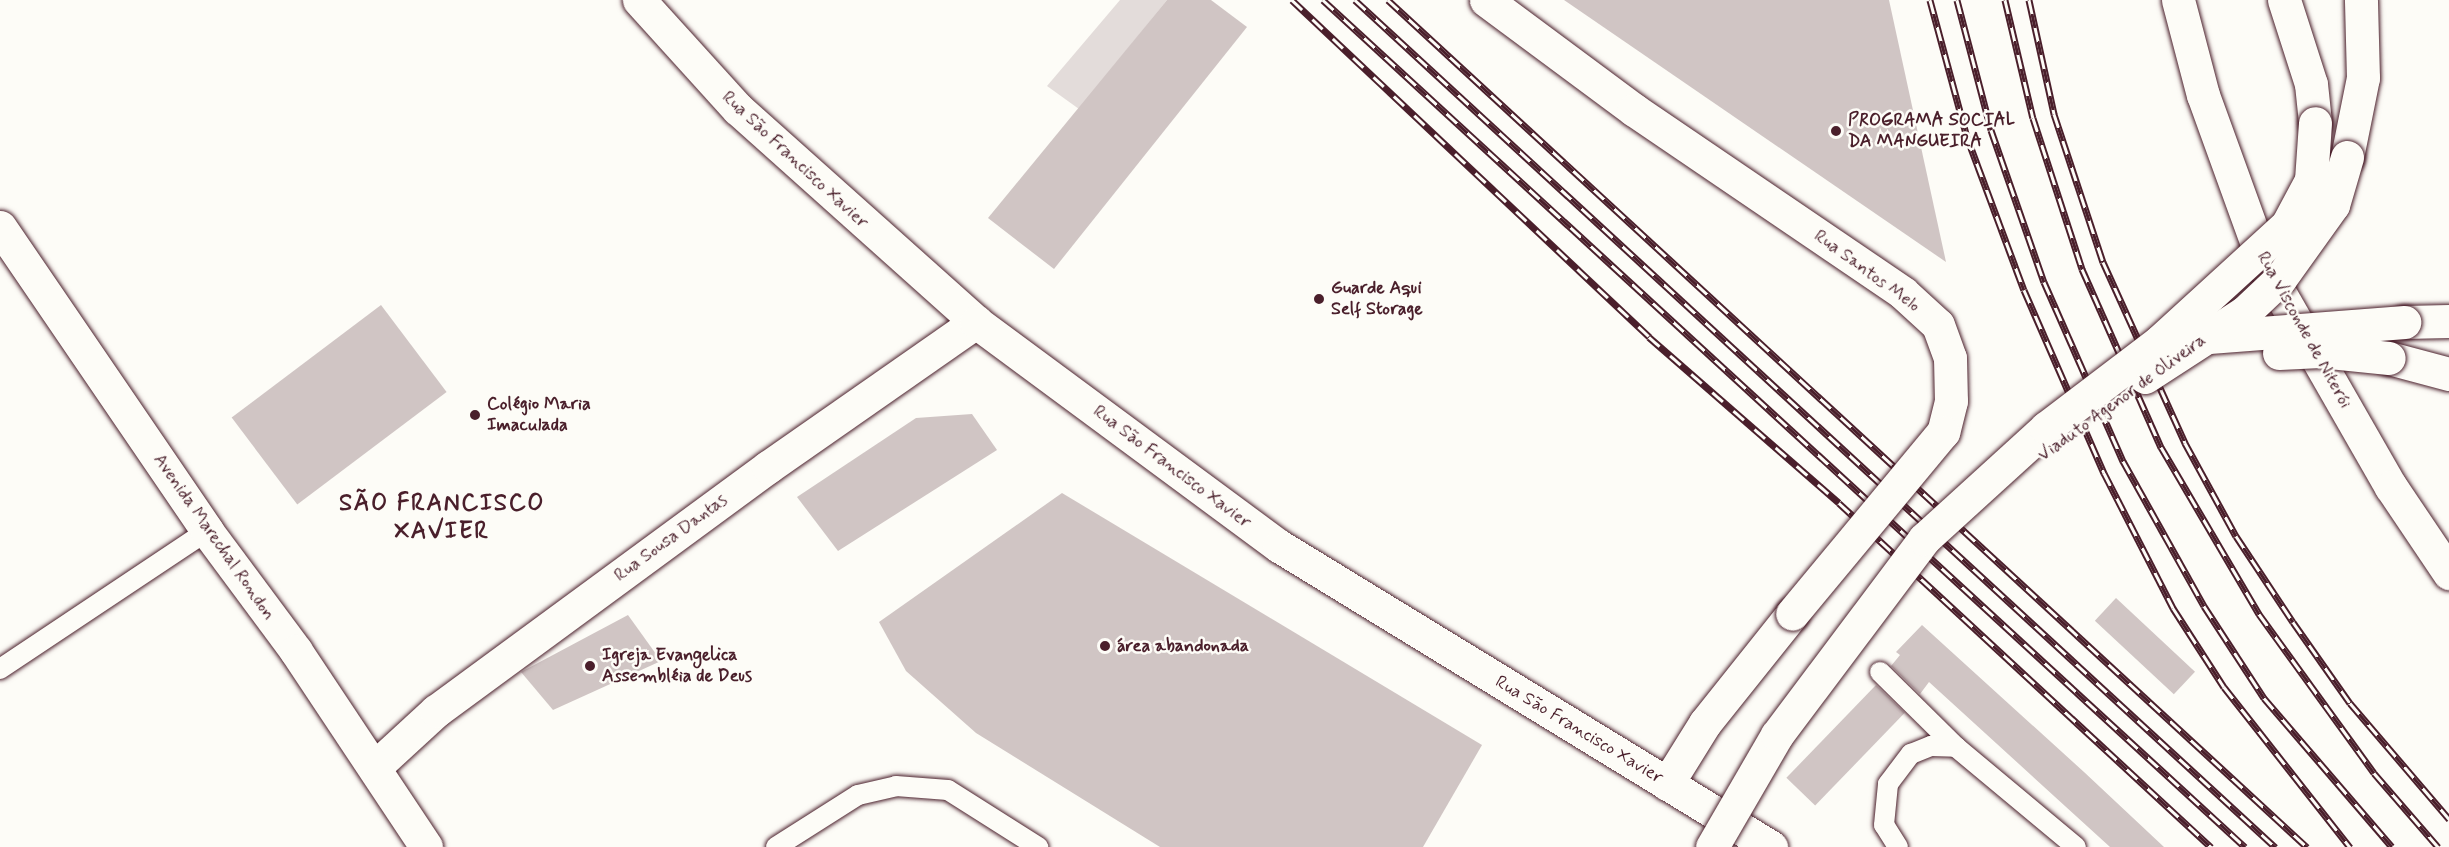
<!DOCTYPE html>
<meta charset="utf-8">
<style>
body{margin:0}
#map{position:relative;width:2449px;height:847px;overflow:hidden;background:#fdfcf7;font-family:Mynerve,sans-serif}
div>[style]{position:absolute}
.green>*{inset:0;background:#e3dcda}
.building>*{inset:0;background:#d0c5c4;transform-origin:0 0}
.roads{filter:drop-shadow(0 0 2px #4a1f2b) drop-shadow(0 0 2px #4a1f2b)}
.service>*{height:20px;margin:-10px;padding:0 10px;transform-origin:10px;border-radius:10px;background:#fdfcf7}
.minor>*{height:33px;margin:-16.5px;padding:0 16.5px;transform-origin:16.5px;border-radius:16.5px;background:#fdfcf7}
.secondary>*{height:33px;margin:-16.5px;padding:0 16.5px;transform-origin:16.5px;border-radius:16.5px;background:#fdfcf7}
.primary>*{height:33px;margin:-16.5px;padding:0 16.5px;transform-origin:16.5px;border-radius:16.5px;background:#fdfcf7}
.rail>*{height:7px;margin-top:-3.5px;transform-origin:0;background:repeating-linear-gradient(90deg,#fdfcf7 0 14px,#4a1f2b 0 28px);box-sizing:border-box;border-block:2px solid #4a1f2b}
.bridges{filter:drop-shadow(0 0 2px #4a1f2b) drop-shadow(0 0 2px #4a1f2b)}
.secondary-bridge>*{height:33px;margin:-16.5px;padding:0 16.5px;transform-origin:16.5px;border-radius:16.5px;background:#fdfcf7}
.primary-bridge>*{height:33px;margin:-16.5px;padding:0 16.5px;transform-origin:16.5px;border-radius:16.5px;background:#fdfcf7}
.dots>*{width:16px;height:16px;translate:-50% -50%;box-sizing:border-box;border:3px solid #fdfcf7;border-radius:50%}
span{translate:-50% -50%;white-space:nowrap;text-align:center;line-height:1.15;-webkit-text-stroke:5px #fdfcf7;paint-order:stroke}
.poi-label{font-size:18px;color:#4a1f2b;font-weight:700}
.left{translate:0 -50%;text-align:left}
.street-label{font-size:18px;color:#4a1f2b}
.district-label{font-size:24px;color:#4a1f2b;font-weight:700;letter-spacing:1.5px}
</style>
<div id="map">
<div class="green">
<i style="clip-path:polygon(1120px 0,1167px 0,1079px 109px,1047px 86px)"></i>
</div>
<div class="building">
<i style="clip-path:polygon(1167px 0,1211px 0,1247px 27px,1054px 269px,988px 218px)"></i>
<i style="clip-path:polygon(1564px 0,1889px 0,1946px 262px)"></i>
<i style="left:381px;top:305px;width:109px;height:187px;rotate:53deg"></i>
<i style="clip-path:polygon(972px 414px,997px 450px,838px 551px,797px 497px,916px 418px)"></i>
<i style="clip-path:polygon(1062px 493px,1482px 745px,1423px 847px,1160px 847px,976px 733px,906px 671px,879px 622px)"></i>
<i style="left:2116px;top:598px;width:108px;height:31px;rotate:43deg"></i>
<i style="clip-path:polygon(628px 615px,661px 661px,553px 710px,521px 672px)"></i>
<i style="clip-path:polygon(1922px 625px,2084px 772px,2164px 847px,2110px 847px,1929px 682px,1920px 694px,1891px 666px,1900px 655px,1896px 652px)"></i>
<i style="left:1876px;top:685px;width:40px;height:129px;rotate:44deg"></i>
</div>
<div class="roads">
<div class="service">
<i style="left:0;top:669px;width:249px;rotate:-33.7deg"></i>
<i style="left:1880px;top:672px;width:107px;rotate:44.6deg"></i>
<i style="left:1956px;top:747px;width:156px;rotate:39.8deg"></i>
<i style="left:776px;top:847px;width:97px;rotate:-32.4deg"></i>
<i style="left:858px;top:795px;width:39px;rotate:-13deg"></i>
<i style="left:896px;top:786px;width:52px;rotate:4.4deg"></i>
<i style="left:948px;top:790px;width:107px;rotate:32.3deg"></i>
<i style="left:1898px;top:847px;width:26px;rotate:-122deg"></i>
<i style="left:1884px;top:825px;width:41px;rotate:-84.4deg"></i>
<i style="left:1888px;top:784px;width:38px;rotate:-53deg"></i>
<i style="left:1911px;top:754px;width:22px;rotate:-22deg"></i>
<i style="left:1931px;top:746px;width:25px;rotate:2deg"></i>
</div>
<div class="minor">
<i style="left:375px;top:767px;width:83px;rotate:-42.6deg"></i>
<i style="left:436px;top:711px;width:412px;rotate:-36.3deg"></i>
<i style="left:768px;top:467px;width:254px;rotate:-34.9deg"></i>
</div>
<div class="secondary">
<i style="left:1667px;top:784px;width:72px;rotate:-58.1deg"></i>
<i style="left:1705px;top:723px;width:139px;rotate:-51.4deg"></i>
</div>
<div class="primary">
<i style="left:639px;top:0;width:147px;rotate:47.8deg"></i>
<i style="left:738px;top:109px;width:319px;rotate:41.8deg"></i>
<i style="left:976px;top:322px;width:377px;rotate:36.5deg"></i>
<i style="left:1279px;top:546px;width:577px;rotate:31.46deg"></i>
<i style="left:2178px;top:0;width:98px;rotate:75.3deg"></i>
<i style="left:2203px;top:95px;width:185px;rotate:70.1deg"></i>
<i style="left:2266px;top:269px;width:251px;rotate:60.2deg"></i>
<i style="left:2391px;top:487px;width:104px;rotate:56deg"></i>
<i style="left:2284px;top:0;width:88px;rotate:72.2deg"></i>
<i style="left:2311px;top:84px;width:39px;rotate:84deg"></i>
<i style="left:2347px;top:157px;width:81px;rotate:-78.6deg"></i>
<i style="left:2363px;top:78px;width:78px;rotate:-91.5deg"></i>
<i style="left:0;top:227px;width:368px;rotate:55.7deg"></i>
<i style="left:207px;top:531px;width:149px;rotate:53.4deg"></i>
<i style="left:296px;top:651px;width:235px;rotate:56.4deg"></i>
<i style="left:2404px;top:322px;width:45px;rotate:-1.3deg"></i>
<i style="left:2389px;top:358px;width:62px;rotate:14.9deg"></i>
</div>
</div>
<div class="rail">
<i style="left:1292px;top:0;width:491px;rotate:43.3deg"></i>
<i style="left:1649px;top:337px;width:252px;rotate:41.1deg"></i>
<i style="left:1839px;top:503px;width:507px;rotate:42.76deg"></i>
<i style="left:1323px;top:0;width:1252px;rotate:42.57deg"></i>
<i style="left:1355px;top:0;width:1251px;rotate:42.63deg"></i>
<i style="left:1388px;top:0;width:1250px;rotate:42.67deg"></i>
<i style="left:1930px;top:0;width:142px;rotate:74.9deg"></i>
<i style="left:1967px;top:137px;width:163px;rotate:69.6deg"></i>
<i style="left:2024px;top:290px;width:200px;rotate:66.4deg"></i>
<i style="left:2104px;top:473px;width:152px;rotate:62.9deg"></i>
<i style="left:2173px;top:608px;width:94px;rotate:57.2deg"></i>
<i style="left:2224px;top:687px;width:204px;rotate:51.8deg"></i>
<i style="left:1957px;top:0;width:134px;rotate:75.3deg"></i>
<i style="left:1991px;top:130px;width:161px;rotate:70.8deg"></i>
<i style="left:2044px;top:282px;width:196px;rotate:66.2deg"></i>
<i style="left:2123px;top:461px;width:166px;rotate:60.8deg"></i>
<i style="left:2204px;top:606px;width:110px;rotate:56.9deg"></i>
<i style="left:2264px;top:698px;width:196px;rotate:49.3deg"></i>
<i style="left:2005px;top:0;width:121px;rotate:76.7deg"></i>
<i style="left:2033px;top:118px;width:159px;rotate:72deg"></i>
<i style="left:2082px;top:269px;width:195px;rotate:66.1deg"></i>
<i style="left:2161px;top:447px;width:194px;rotate:59.6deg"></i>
<i style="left:2259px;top:614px;width:196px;rotate:54.1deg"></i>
<i style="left:2374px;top:773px;width:98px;rotate:49.1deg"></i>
<i style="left:2029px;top:0;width:117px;rotate:77.6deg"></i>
<i style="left:2054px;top:114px;width:156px;rotate:71.7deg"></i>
<i style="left:2103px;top:262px;width:199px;rotate:65.6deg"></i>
<i style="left:2185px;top:443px;width:106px;rotate:61.3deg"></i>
<i style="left:2236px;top:536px;width:103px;rotate:56.5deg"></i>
<i style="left:2293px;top:622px;width:99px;rotate:54.9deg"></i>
<i style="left:2350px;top:703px;width:153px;rotate:49.5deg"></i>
</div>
<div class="bridges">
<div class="secondary-bridge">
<i style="left:1486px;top:0;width:184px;rotate:36.6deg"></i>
<i style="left:1634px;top:110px;width:325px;rotate:34.2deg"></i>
<i style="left:1903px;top:293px;width:47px;rotate:42.4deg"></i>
<i style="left:1938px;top:325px;width:35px;rotate:70deg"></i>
<i style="left:1950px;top:358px;width:43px;rotate:88.7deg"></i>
<i style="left:1951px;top:401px;width:32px;rotate:104deg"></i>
<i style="left:1943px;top:432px;width:236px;rotate:129.7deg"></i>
</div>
<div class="primary-bridge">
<i style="left:2209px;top:337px;width:196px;rotate:-4.4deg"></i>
<i style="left:2279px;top:353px;width:41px;rotate:-2.8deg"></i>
<i style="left:2320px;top:351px;width:69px;rotate:5.8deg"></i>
<i style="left:2145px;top:377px;width:119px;rotate:-33deg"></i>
<i style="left:2245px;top:312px;width:48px;rotate:-43.3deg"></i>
<i style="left:2280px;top:279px;width:91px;rotate:-54.4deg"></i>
<i style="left:2333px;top:205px;width:50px;rotate:-73.7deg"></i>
<i style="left:1712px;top:847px;width:129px;rotate:-59.9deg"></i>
<i style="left:1777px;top:735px;width:245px;rotate:-53.1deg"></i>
<i style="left:1924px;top:539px;width:165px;rotate:-42.3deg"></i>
<i style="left:2046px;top:428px;width:143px;rotate:-37.3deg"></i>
<i style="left:2160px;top:341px;width:172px;rotate:-42.4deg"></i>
<i style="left:2287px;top:225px;width:51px;rotate:-61.9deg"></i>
<i style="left:2311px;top:180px;width:57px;rotate:-86deg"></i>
</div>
</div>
<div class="dots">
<i style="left:1836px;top:131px;background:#4a1f2b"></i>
<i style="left:1319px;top:299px;background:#4a1f2b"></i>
<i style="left:475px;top:415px;background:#4a1f2b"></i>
<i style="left:1105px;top:646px;background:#4a1f2b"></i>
<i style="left:590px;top:666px;background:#4a1f2b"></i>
</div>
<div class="poi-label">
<span class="left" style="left:1848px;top:131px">PROGRAMA SOCIAL<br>DA MANGUEIRA</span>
<span class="left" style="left:1331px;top:299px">Guarde Aqui<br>Self Storage</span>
<span class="left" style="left:487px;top:415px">Colégio Maria<br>Imaculada</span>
<span class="left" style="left:1117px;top:646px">área abandonada</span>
<span class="left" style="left:602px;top:666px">Igreja Evangelica<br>Assembléia de Deus</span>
</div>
<div class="street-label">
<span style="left:795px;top:160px;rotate:43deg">Rua São Francisco Xavier</span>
<span style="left:1867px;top:271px;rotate:36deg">Rua Santos Melo</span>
<span style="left:2304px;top:330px;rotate:61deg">Rua Visconde de Niterói</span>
<span style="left:2122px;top:398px;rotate:-36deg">Viaduto Agenor de Oliveira</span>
<span style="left:1172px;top:467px;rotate:37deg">Rua São Francisco Xavier</span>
<span style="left:214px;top:537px;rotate:55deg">Avenida Marechal Rondon</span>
<span style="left:671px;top:538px;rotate:-36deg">Rua Sousa Dantas</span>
<span style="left:1579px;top:730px;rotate:31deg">Rua São Francisco Xavier</span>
</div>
<div class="district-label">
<span style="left:442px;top:518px">SÃO FRANCISCO<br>XAVIER</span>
</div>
</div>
